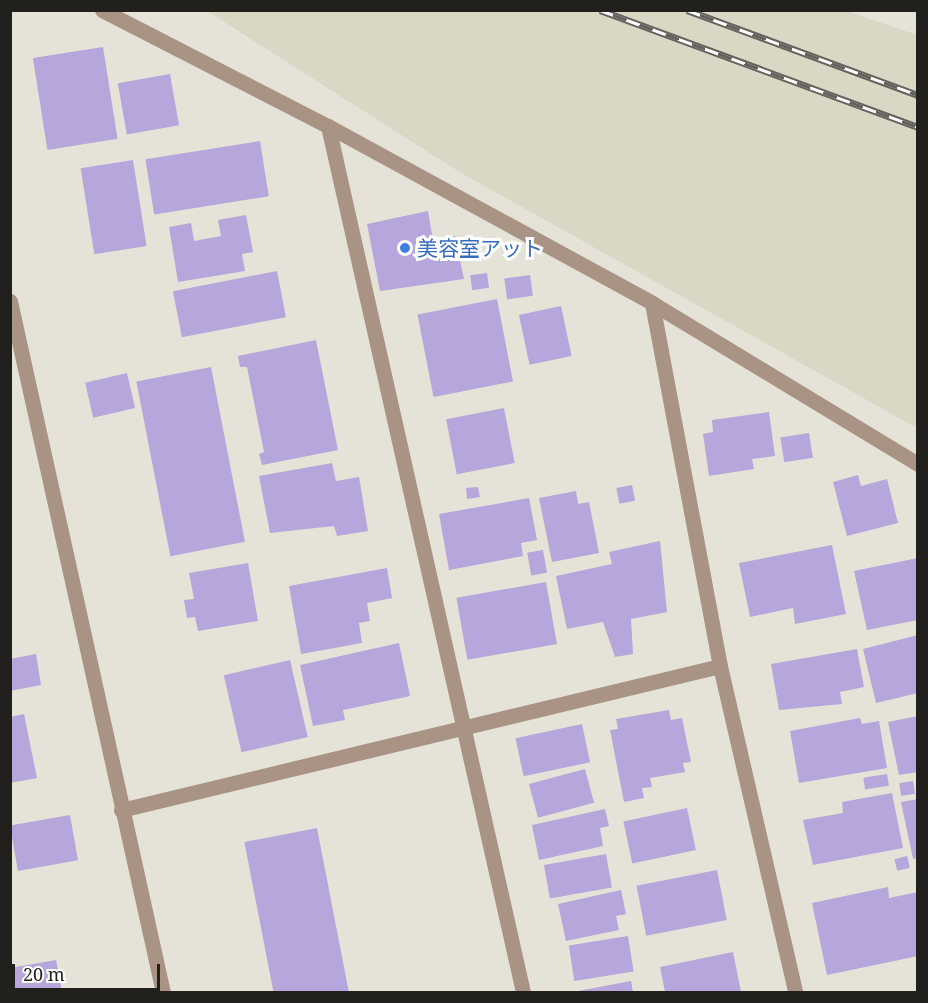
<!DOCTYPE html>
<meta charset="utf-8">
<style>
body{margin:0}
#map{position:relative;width:928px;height:1003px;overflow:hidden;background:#e5e3d8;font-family:"Noto Serif","Noto Sans JP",serif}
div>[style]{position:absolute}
.built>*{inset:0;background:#dbd7c5}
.building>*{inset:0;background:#b6a6db;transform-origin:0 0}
.minor>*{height:15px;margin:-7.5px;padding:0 7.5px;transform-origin:7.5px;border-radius:7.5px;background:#a99384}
.rail>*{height:7px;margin-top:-3.5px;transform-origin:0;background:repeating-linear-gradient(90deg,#fff 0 14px,#63625c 0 28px);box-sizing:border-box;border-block:2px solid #63625c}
.dots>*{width:16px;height:16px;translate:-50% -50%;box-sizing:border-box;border:3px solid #fff;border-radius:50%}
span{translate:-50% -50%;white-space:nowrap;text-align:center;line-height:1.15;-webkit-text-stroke:6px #fff;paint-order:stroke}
.shop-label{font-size:21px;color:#366cbe}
.left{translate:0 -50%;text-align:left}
.frame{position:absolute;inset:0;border:12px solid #21201c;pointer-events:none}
.scale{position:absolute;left:12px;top:964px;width:148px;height:27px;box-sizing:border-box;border:3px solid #21201c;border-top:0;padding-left:8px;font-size:18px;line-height:21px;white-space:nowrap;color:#21201c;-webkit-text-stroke:4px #fff;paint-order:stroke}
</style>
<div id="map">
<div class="built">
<i style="clip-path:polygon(847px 11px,917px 35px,917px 428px,461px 173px,207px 11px)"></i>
</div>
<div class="building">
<i style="left:103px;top:47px;width:93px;height:71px;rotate:81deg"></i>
<i style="left:170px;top:74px;width:52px;height:53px;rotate:80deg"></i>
<i style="left:260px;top:141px;width:56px;height:116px;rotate:81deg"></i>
<i style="left:133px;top:160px;width:87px;height:53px;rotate:81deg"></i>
<i style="clip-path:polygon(428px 211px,433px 240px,455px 236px,464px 279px,380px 291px,367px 224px)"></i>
<i style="clip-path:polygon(246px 215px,253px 252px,242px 254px,245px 271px,178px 282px,169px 227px,191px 223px,194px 241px,221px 236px,218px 220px)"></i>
<i style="left:277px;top:271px;width:47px;height:106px;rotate:79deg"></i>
<i style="left:487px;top:273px;width:15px;height:17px;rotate:82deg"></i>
<i style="left:530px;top:275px;width:21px;height:26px;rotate:82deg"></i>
<i style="left:497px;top:299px;width:84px;height:81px;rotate:79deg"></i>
<i style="left:561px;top:306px;width:51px;height:43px;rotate:78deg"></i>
<i style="clip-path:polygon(316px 340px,338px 450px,262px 465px,259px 454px,264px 452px,247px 367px,240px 367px,238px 356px)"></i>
<i style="left:211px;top:367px;width:178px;height:76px;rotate:79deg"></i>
<i style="left:127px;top:373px;width:36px;height:43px;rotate:77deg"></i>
<i style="left:504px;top:408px;width:56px;height:59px;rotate:79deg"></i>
<i style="clip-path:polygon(769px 412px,775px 456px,752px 459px,754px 469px,709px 476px,703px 434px,713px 432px,712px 420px)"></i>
<i style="left:809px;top:433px;width:25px;height:29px;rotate:81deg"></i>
<i style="clip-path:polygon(332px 463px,336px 481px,359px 477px,368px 531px,337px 536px,334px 526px,270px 533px,259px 476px)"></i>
<i style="clip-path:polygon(858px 475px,861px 486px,887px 479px,898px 523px,847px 536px,833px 482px)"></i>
<i style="left:632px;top:485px;width:16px;height:16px;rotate:79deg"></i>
<i style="clip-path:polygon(478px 487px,480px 497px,467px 499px,466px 488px)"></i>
<i style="clip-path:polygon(576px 491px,578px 504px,589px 502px,599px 553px,552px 562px,539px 498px)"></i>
<i style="clip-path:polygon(529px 498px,537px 540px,521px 543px,523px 556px,449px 570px,439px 514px)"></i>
<i style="clip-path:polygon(660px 541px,667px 612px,631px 619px,633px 654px,615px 657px,603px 622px,567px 629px,556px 576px,612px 564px,609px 552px)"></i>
<i style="clip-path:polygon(832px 545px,846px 614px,795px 624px,793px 608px,750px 617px,739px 563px)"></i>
<i style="left:543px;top:550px;width:23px;height:16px;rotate:80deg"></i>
<i style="clip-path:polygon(918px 558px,918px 620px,867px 630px,854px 571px)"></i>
<i style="clip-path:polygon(248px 563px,258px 621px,198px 631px,195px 617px,187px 618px,184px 600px,194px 599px,189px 573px)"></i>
<i style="clip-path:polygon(387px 568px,392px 598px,367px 603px,370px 621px,359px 623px,362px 643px,301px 654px,289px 586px)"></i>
<i style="left:546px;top:582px;width:63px;height:91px;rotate:80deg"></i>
<i style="clip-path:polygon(918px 635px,918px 693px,876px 703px,863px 649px)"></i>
<i style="clip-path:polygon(399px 643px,410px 696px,343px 710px,345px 720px,313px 726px,300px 665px)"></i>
<i style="clip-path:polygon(857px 649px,864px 687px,840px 692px,842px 704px,779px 710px,771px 664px)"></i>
<i style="clip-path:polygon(36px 654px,41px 685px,10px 691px,10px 659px)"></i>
<i style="left:290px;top:660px;width:79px;height:68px;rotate:77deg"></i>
<i style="clip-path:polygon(669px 710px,671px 720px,682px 718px,691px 762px,683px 763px,685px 772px,650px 778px,652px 787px,642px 788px,644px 798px,624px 802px,610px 730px,618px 729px,616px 719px)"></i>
<i style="clip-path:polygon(24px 714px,37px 778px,10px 783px,10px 717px)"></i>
<i style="clip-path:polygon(918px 716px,918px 772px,899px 775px,888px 722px)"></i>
<i style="clip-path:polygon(860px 718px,862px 724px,879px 721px,887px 768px,799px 783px,790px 731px)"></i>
<i style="left:582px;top:724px;width:39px;height:68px;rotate:78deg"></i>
<i style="left:585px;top:769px;width:35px;height:58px;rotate:75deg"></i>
<i style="left:887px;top:774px;width:12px;height:24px;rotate:81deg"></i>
<i style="left:913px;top:781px;width:13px;height:14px;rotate:81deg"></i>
<i style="clip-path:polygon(892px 793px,903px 848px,813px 865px,803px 820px,843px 813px,842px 802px)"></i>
<i style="clip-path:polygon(918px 799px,918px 858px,913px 859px,901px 802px)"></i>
<i style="left:687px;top:808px;width:43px;height:65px;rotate:78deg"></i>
<i style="clip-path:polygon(605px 809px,609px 826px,600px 828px,603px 846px,539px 860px,532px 825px)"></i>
<i style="left:70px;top:815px;width:46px;height:61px;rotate:80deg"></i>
<i style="left:317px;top:828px;width:167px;height:74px;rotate:79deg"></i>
<i style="left:606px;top:854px;width:34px;height:63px;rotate:80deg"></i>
<i style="left:907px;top:856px;width:12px;height:13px;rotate:76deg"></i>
<i style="left:717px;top:870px;width:51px;height:82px;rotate:79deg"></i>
<i style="clip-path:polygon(888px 887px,889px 898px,918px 892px,918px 956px,827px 975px,812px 903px)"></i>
<i style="clip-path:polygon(621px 890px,626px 914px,616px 916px,619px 930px,566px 941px,558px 904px)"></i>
<i style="left:628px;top:936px;width:36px;height:60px;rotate:81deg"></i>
<i style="clip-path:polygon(733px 952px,741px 992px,665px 992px,660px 967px)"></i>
<i style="clip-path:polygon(56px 960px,62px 992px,10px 992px,10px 968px)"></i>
<i style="clip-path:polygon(631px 981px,633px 992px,578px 992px,578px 991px)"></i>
</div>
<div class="minor">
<i style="left:102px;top:10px;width:254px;rotate:27.2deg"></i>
<i style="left:328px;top:126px;width:369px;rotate:28.6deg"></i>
<i style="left:652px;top:303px;width:311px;rotate:31.2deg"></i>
<i style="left:328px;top:126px;width:888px;rotate:77.31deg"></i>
<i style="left:10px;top:301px;width:708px;rotate:77.52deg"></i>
<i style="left:652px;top:303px;width:369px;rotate:79.4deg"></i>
<i style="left:720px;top:666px;width:335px;rotate:77deg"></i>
<i style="left:121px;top:810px;width:616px;rotate:-13.52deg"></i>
</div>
<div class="rail">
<i style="left:600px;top:10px;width:339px;rotate:20.2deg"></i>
<i style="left:687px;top:10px;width:246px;rotate:20.2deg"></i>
</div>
<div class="dots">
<i style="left:405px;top:248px;background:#3f7fe0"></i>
</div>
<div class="shop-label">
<span class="left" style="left:417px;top:248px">美容室アット</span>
</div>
<div class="frame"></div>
<div class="scale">20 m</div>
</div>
